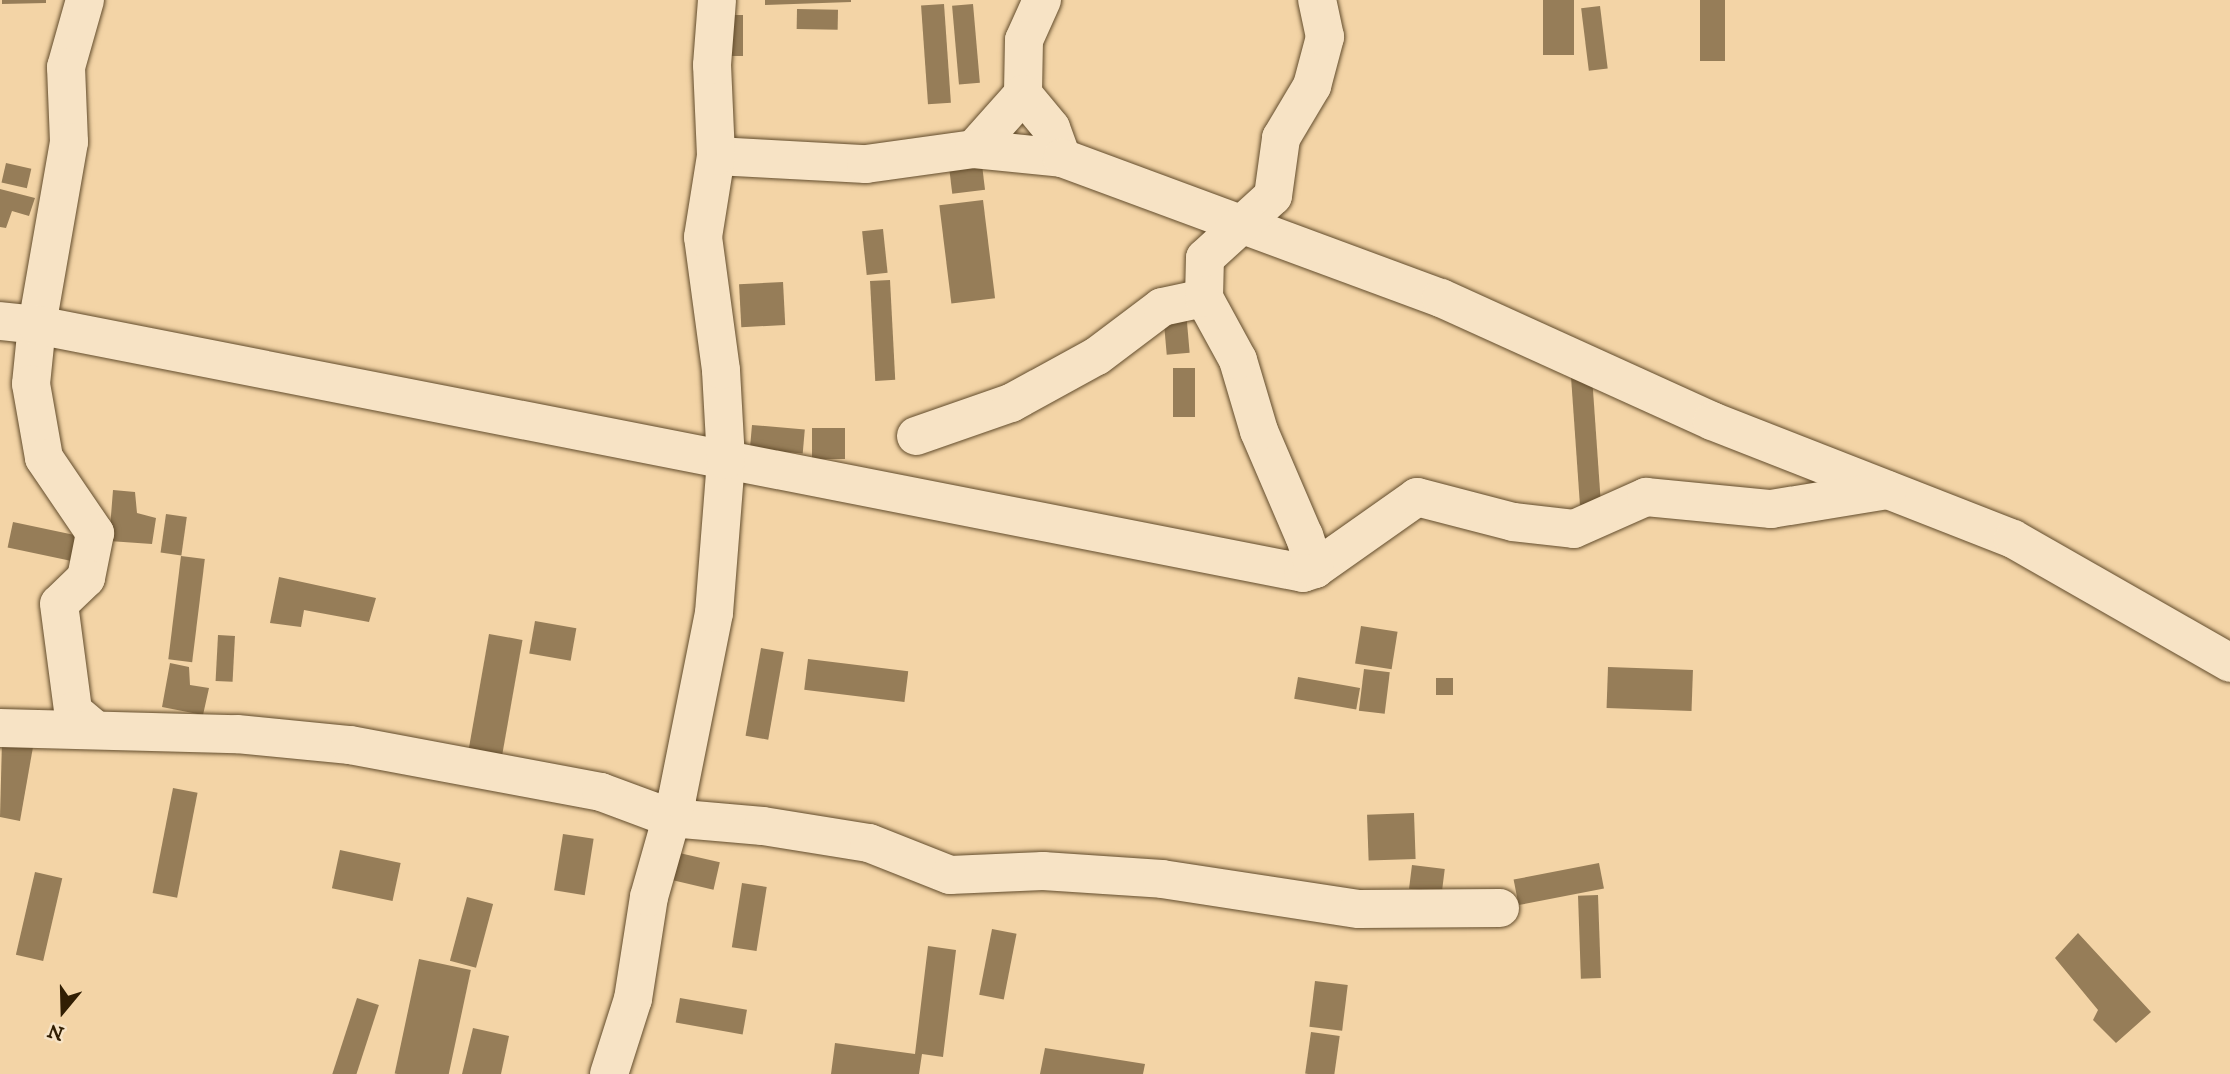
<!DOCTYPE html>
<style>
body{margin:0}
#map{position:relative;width:2230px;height:1074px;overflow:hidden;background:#f3d4a6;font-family:"IM FELL DW Pica",serif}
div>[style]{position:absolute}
.building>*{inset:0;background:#967d58;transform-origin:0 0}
.roads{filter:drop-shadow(0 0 2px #624c2c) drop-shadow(0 0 2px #624c2c)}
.minor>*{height:38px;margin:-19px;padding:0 19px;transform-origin:19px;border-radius:19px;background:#f7e3c5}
span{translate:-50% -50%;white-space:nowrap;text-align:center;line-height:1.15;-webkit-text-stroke:7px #f7e3c5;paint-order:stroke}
.north{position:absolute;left:28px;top:976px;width:70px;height:70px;-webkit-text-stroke:5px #f7e3c5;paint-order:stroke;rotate:199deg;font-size:19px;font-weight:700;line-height:28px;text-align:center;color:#311e03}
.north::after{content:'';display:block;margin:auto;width:24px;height:32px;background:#311e03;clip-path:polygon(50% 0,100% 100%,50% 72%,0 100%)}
</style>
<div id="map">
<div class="building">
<i style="clip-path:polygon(2px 0,46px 0,46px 3px,2px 4px)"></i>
<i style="clip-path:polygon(765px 0,851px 0,851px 2px,765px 5px)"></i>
<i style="left:1543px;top:0;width:31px;height:55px"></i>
<i style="left:1700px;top:0;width:25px;height:61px"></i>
<i style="left:944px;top:4px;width:99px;height:23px;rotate:86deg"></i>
<i style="left:973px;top:4px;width:79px;height:21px;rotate:85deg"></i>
<i style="left:1600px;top:6px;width:63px;height:19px;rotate:83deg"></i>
<i style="left:797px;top:9px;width:41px;height:20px;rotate:1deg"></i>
<i style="left:723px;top:15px;width:20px;height:41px"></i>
<i style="left:6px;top:163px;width:26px;height:20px;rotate:13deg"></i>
<i style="left:982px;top:165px;width:25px;height:33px;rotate:83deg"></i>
<i style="clip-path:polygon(0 189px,35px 198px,29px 216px,12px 211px,6px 228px,0 227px)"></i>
<i style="left:983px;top:200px;width:99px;height:44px;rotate:83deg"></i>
<i style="left:883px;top:229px;width:44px;height:21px;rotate:84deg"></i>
<i style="left:890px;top:280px;width:100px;height:20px;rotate:87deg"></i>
<i style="left:783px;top:282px;width:43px;height:44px;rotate:87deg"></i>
<i style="left:1186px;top:311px;width:42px;height:23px;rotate:85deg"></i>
<i style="left:1173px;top:368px;width:22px;height:49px"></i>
<i style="left:1592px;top:376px;width:128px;height:21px;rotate:86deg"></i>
<i style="left:752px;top:425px;width:53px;height:24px;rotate:5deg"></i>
<i style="left:812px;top:428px;width:33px;height:31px"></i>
<i style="clip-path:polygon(113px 490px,135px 492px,137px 513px,156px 518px,152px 544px,109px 541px)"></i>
<i style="left:166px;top:514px;width:21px;height:39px;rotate:8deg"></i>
<i style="left:13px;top:522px;width:69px;height:26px;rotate:12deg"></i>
<i style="left:181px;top:556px;width:24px;height:104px;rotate:7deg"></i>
<i style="clip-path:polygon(279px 577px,376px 598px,369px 622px,304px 610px,301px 627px,270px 623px)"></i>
<i style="left:535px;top:621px;width:42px;height:33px;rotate:10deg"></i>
<i style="left:1361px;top:626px;width:37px;height:38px;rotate:9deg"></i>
<i style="left:489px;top:634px;width:34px;height:121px;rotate:10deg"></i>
<i style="left:218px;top:635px;width:17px;height:46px;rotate:3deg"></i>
<i style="left:761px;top:648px;width:23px;height:89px;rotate:10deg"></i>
<i style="left:808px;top:659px;width:101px;height:31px;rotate:7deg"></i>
<i style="clip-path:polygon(170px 663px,189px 667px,190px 685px,209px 688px,203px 715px,162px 707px)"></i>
<i style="left:1608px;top:667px;width:85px;height:41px;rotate:2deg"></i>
<i style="left:1364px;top:669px;width:26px;height:42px;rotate:7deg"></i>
<i style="left:1298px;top:677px;width:63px;height:22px;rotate:10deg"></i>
<i style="left:1436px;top:678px;width:17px;height:17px"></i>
<i style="clip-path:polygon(2px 741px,33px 747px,20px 821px,0 817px)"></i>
<i style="left:173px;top:788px;width:25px;height:107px;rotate:11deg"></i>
<i style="left:1414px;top:813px;width:46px;height:47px;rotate:88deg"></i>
<i style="left:563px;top:834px;width:31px;height:57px;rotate:9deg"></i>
<i style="left:340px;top:850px;width:62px;height:39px;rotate:12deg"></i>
<i style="left:675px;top:852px;width:46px;height:28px;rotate:13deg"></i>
<i style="left:1599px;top:863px;width:26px;height:87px;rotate:79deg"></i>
<i style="left:1412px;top:865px;width:33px;height:24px;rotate:7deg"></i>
<i style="left:35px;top:872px;width:28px;height:85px;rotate:13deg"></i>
<i style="left:742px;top:883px;width:25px;height:65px;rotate:9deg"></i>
<i style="left:1598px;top:895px;width:83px;height:20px;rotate:88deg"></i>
<i style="left:467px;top:897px;width:27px;height:66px;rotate:15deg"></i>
<i style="left:992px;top:929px;width:25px;height:67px;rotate:11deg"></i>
<i style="clip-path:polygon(2078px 933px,2151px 1012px,2116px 1043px,2093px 1020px,2098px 1010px,2055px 958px)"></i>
<i style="clip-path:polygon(928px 946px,956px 950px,943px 1057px,922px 1054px,919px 1074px,831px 1074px,835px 1043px,915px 1054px)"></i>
<i style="left:419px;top:959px;width:53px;height:117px;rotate:12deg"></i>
<i style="left:1315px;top:981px;width:33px;height:46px;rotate:7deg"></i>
<i style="left:357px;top:998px;width:23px;height:80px;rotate:18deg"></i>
<i style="left:680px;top:998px;width:68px;height:25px;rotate:10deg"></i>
<i style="clip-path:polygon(473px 1028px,509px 1036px,501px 1074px,462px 1074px)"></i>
<i style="left:1311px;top:1032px;width:29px;height:42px;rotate:8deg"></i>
<i style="clip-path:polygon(1045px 1048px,1145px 1064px,1143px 1074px,1040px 1074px)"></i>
</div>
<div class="roads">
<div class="minor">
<i style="left:85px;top:0;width:70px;rotate:105.8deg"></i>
<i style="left:66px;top:67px;width:75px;rotate:87.7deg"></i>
<i style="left:69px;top:142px;width:186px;rotate:99.9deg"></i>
<i style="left:37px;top:325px;width:59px;rotate:95.8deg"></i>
<i style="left:31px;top:384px;width:75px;rotate:80deg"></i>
<i style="left:44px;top:458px;width:91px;rotate:55.8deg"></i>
<i style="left:95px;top:533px;width:46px;rotate:101.3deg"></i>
<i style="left:86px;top:578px;width:37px;rotate:136deg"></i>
<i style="left:59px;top:604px;width:108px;rotate:82.5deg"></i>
<i style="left:73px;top:711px;width:26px;rotate:40deg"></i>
<i style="left:1042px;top:0;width:44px;rotate:114.2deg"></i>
<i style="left:1024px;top:40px;width:54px;rotate:91.1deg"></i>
<i style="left:1023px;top:94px;width:44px;rotate:50.5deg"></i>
<i style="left:1051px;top:128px;width:32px;rotate:70deg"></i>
<i style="left:974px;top:149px;width:74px;rotate:-48.3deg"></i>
<i style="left:716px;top:156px;width:150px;rotate:3.1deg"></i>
<i style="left:866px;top:164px;width:109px;rotate:-7.9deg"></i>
<i style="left:974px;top:149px;width:88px;rotate:5.8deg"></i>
<i style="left:1062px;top:158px;width:404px;rotate:20.3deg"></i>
<i style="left:1441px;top:298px;width:298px;rotate:24.4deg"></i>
<i style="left:1712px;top:421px;width:323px;rotate:21.4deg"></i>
<i style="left:2013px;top:539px;width:250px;rotate:29.7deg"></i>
<i style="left:0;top:321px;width:37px;rotate:6deg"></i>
<i style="left:37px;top:325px;width:1290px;rotate:11.08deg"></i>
<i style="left:1303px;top:573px;width:13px;rotate:-18deg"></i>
<i style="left:1315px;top:569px;width:125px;rotate:-35.2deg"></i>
<i style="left:1417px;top:497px;width:99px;rotate:14.6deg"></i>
<i style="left:1513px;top:522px;width:61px;rotate:6.5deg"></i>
<i style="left:1574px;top:529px;width:79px;rotate:-24deg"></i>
<i style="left:1646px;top:497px;width:126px;rotate:5.5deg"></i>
<i style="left:1771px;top:509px;width:118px;rotate:-9.3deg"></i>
<i style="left:916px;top:436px;width:101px;rotate:-19.2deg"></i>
<i style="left:1011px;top:403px;width:98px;rotate:-28.7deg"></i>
<i style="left:1097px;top:356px;width:81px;rotate:-37deg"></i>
<i style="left:1162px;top:307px;width:43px;rotate:-12.1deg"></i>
<i style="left:1315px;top:569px;width:35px;rotate:-108deg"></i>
<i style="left:1304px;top:536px;width:114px;rotate:-113.2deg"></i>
<i style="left:1259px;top:431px;width:74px;rotate:-106.5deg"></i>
<i style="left:1238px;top:360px;width:71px;rotate:-118.7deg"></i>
<i style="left:1204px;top:298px;width:40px;rotate:-88.6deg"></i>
<i style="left:1205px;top:258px;width:92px;rotate:-42.4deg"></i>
<i style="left:1273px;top:196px;width:59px;rotate:-82.1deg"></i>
<i style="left:1281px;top:138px;width:61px;rotate:-59.2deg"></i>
<i style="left:1312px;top:86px;width:51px;rotate:-75.1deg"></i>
<i style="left:1325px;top:37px;width:38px;rotate:-102deg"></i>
<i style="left:0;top:728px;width:237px;rotate:1.5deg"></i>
<i style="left:237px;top:734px;width:114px;rotate:5.6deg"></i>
<i style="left:350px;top:745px;width:255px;rotate:10.6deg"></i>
<i style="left:601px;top:792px;width:75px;rotate:20.4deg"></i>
<i style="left:671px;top:818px;width:92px;rotate:5deg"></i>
<i style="left:763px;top:826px;width:107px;rotate:9.1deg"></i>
<i style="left:869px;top:843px;width:87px;rotate:21.6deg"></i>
<i style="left:950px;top:875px;width:93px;rotate:-2.5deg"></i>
<i style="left:1043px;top:871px;width:119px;rotate:3.8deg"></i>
<i style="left:1162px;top:879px;width:199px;rotate:8.7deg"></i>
<i style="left:1359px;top:909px;width:141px;rotate:-0.4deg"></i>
<i style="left:609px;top:1074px;width:79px;rotate:-72.3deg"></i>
<i style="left:633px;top:999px;width:103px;rotate:-81.1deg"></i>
<i style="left:649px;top:897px;width:103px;rotate:-74.2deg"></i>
<i style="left:677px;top:798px;width:189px;rotate:-78.7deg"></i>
<i style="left:714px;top:613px;width:153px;rotate:-85.5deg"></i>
<i style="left:726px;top:460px;width:90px;rotate:-93.2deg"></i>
<i style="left:721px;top:370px;width:134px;rotate:-97.7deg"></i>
<i style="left:703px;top:237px;width:82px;rotate:-80.9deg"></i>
<i style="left:716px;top:156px;width:91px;rotate:-92.5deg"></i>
<i style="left:712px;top:65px;width:65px;rotate:-85.6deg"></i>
</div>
</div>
<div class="north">N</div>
</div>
